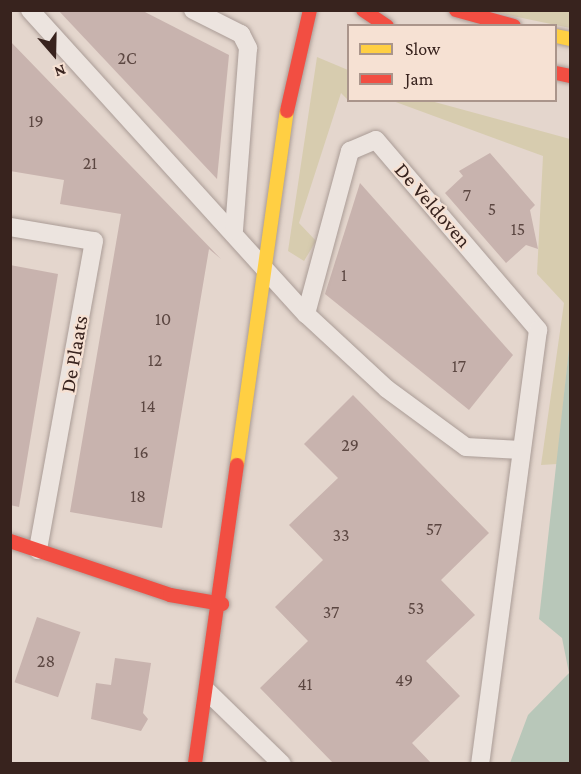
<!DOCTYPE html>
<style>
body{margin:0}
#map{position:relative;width:581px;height:774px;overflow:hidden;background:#e4d6cd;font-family:"Crimson Pro",serif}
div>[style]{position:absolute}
.green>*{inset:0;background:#d7ccaf}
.water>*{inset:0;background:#b8c7b9}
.building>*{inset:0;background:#c8b3ae;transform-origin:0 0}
.roads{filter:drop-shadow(0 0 2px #aa9c96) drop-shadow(0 0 2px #aa9c96)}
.lane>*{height:18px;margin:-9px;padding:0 9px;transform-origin:9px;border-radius:9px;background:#ece4df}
.slow>*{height:14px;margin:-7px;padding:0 7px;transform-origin:7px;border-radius:7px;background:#ffcf43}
.jam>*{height:14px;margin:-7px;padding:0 7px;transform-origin:7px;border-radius:7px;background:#f24e42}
span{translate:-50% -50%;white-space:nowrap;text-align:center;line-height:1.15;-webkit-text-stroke:4.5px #f6e1d3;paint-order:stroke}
.number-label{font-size:18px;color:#5c4742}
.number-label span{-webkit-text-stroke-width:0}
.street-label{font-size:21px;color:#38231e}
.frame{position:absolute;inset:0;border:12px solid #38231e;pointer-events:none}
.legend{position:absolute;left:347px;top:24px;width:210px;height:78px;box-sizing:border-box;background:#f6e1d3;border:2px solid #aa958b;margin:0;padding:8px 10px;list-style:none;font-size:18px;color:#38231e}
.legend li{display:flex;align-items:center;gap:12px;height:30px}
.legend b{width:30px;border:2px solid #aa958b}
.north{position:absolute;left:24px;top:24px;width:60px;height:60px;-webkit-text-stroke:4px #f6e1d3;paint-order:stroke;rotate:160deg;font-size:16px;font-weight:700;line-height:24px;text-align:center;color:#38231e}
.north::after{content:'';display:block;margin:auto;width:21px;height:27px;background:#38231e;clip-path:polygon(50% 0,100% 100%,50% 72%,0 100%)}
</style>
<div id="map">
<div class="green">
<i style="clip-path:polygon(487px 11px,570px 11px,570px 28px,489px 11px)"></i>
<i style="clip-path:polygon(317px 57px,348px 70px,348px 100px,341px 93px,299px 223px,316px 241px,304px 261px,288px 251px)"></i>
<i style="clip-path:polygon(393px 101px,431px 101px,570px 139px,570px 340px,557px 464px,541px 465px,564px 303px,537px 274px,543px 156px)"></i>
</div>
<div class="water">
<i style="clip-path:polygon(570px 340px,570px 763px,510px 763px,528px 715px,569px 673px,562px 638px,539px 619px)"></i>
</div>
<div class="building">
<i style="clip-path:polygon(58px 10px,141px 10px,229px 55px,217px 179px)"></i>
<i style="clip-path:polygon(10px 41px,221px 259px,209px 249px,162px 528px,70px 512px,121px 214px,60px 204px,64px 180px,10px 171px)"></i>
<i style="clip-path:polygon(490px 153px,535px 205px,530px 210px,538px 249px,526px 245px,506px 263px,445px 193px,463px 176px,459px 171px)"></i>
<i style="clip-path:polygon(360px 183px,513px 355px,469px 410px,325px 294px)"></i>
<i style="clip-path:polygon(10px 265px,58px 274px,19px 507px,10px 505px)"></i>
<i style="clip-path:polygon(353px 395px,489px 533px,441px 580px,475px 615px,426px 661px,460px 696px,412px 743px,432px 764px,334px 764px,260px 688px,308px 641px,275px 607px,323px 560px,289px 525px,338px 478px,304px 444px)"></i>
<i style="left:37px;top:617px;width:46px;height:69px;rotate:19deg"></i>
<i style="clip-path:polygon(115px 658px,151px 663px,143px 713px,148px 719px,141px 731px,91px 719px,96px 683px,111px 685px)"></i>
</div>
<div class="roads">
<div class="lane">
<i style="left:30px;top:10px;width:411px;rotate:47.8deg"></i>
<i style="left:306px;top:314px;width:110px;rotate:42.8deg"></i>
<i style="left:387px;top:389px;width:98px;rotate:36.3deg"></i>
<i style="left:466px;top:447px;width:55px;rotate:3.1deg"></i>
<i style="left:193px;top:10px;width:54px;rotate:26.6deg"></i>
<i style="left:241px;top:34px;width:16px;rotate:63deg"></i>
<i style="left:248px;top:48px;width:183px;rotate:94.4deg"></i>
<i style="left:10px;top:227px;width:85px;rotate:9.5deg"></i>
<i style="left:94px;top:241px;width:314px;rotate:100.3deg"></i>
<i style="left:306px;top:314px;width:169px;rotate:-74.9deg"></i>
<i style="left:350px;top:151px;width:28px;rotate:-23deg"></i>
<i style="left:376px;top:140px;width:250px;rotate:49.5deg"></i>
<i style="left:538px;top:330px;width:438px;rotate:97.6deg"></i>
<i style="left:208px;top:692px;width:103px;rotate:44.2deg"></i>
</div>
<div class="slow">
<i style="left:556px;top:36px;width:14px;rotate:12deg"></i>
<i style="left:237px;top:465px;width:358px;rotate:-82deg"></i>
</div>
<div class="jam">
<i style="left:363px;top:10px;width:29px;rotate:34deg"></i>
<i style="left:456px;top:10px;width:60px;rotate:15.4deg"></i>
<i style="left:556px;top:73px;width:14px;rotate:12deg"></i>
<i style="left:287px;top:111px;width:104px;rotate:-77.2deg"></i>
<i style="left:10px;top:541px;width:169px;rotate:18.6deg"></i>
<i style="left:170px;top:595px;width:53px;rotate:9.8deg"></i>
<i style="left:195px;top:763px;width:301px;rotate:-82deg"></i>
</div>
</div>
<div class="number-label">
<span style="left:127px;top:58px">2C</span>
<span style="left:36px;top:121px">19</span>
<span style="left:90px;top:163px">21</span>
<span style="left:467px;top:195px">7</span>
<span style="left:492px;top:209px">5</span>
<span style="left:518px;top:229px">15</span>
<span style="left:344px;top:275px">1</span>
<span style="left:163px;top:319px">10</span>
<span style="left:155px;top:360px">12</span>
<span style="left:459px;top:366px">17</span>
<span style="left:148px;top:406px">14</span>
<span style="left:350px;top:445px">29</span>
<span style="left:141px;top:452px">16</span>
<span style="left:138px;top:496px">18</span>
<span style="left:434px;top:529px">57</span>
<span style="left:341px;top:535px">33</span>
<span style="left:416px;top:608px">53</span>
<span style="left:331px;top:612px">37</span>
<span style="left:46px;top:661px">28</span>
<span style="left:404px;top:680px">49</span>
<span style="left:305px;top:684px">41</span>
</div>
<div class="street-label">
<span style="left:433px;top:205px;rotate:49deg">De Veldoven</span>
<span style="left:74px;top:354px;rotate:-80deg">De Plaats</span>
</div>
<div class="frame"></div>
<ul class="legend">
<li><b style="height:8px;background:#ffcf43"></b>Slow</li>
<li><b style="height:8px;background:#f24e42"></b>Jam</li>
</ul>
<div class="north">N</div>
</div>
